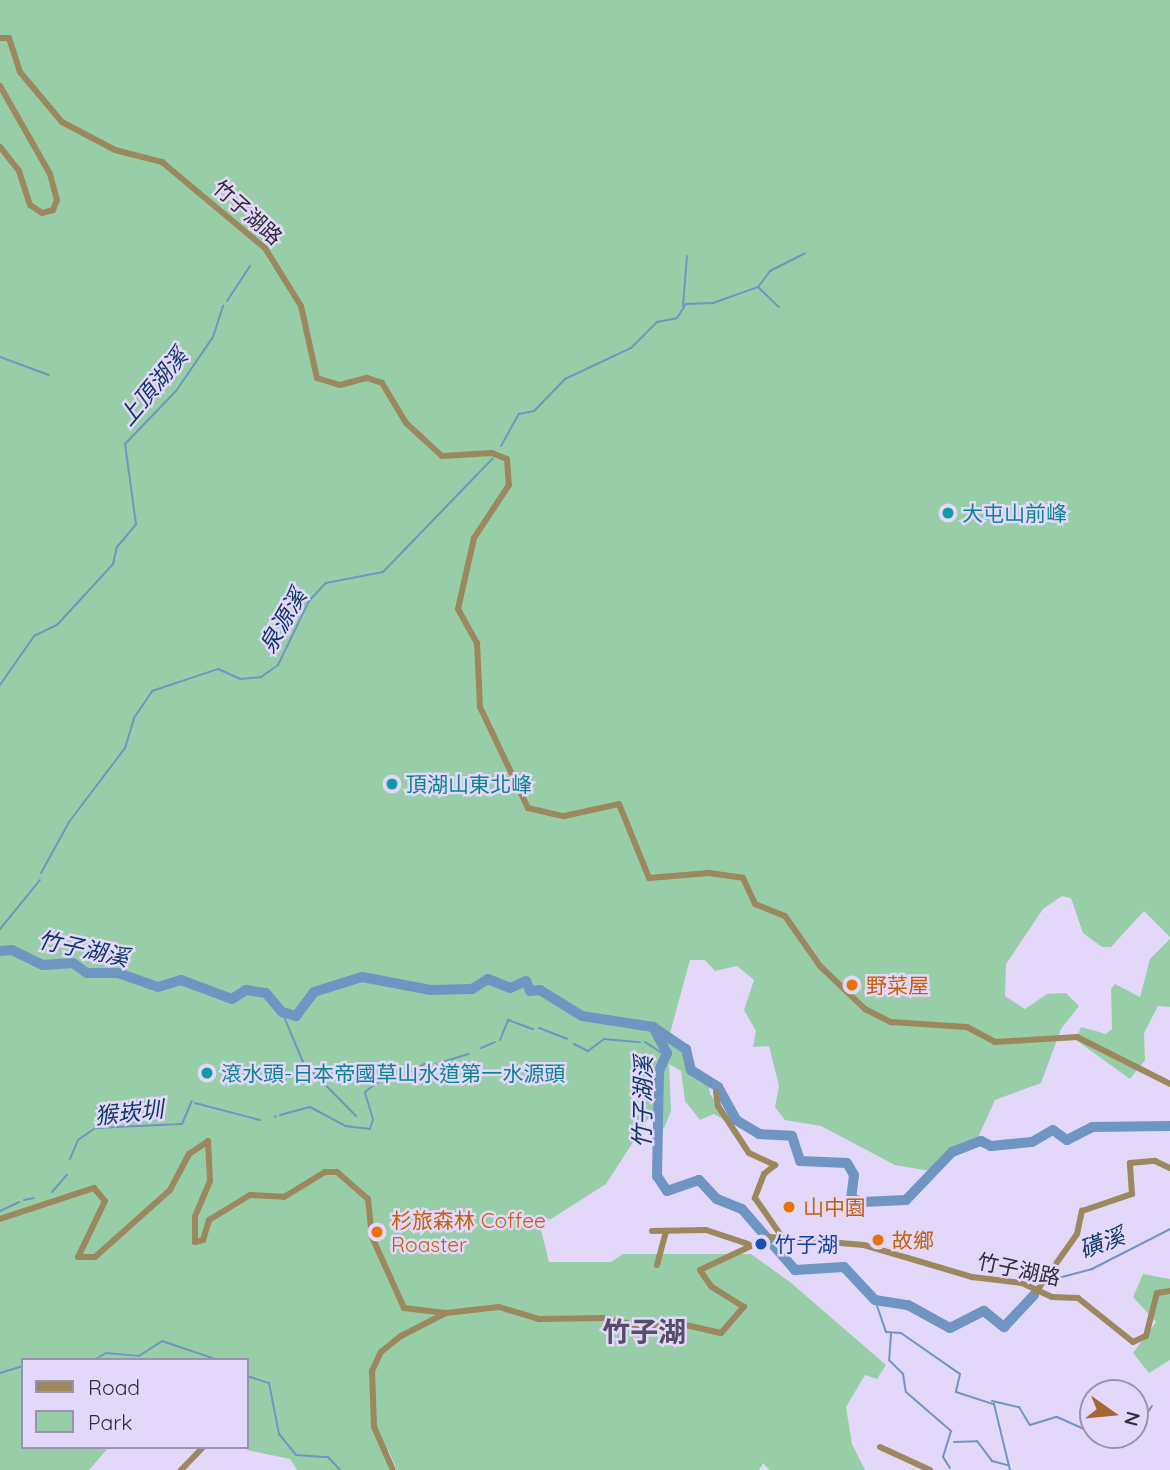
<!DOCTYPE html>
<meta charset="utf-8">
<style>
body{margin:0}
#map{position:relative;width:1170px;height:1470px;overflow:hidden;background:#e3d8fa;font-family:Quicksand,"Noto Sans TC",sans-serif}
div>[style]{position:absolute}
.green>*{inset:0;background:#98cea7}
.stream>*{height:2px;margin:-1px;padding:0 1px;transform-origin:1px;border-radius:1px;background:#6f95c3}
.river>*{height:10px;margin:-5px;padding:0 5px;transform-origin:5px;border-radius:5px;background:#6f95c3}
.minor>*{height:6px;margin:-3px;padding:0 3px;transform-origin:3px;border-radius:3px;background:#9c885e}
.dots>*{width:19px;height:19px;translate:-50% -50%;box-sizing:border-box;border:4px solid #e3d8fa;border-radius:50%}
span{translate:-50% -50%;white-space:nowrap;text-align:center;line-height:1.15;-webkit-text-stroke:5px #e3d8fa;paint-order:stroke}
.street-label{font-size:21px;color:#302c39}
.culture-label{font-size:21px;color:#0d838f}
.left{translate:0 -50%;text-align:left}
.food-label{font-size:21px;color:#c56008}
.transit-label{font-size:21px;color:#164399}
.water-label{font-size:23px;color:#103864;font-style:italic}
.district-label{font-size:28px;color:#574d69;font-weight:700}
.legend{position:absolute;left:21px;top:1358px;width:228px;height:91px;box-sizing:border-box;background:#e3d8fa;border:2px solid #9b93ad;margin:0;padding:9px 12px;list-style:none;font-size:21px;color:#302c39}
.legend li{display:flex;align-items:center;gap:14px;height:35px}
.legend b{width:35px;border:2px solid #9b93ad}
.north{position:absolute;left:1079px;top:1379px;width:70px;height:70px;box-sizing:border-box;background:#e3d8fa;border:2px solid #9b93ad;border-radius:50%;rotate:105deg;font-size:19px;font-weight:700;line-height:28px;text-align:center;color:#302c39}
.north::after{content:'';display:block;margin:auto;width:24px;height:32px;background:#a76731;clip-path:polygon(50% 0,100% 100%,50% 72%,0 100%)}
</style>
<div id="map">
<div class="green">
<i style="clip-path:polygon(0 0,1170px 0,1170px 937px,1144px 911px,1111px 947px,1102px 947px,1083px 933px,1071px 898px,1062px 896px,1043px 909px,1006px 964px,1005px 996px,1025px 1009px,1047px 994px,1066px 993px,1079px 1006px,1061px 1029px,1041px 1083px,995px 1100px,975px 1144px,930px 1171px,895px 1165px,821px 1126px,785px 1120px,775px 1107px,779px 1086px,769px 1046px,753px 1047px,756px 1031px,744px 1010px,754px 980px,737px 966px,715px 971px,705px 960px,690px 960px,669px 1037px,687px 1046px,693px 1069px,708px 1080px,710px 1094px,732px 1124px,714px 1114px,700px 1120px,685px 1101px,681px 1071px,669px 1064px,671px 1111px,664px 1128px,654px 1132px,655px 1108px,606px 1184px,540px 1226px,549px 1262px,611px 1262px,623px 1254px,751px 1254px,790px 1282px,886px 1365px,877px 1379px,865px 1375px,846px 1407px,852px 1444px,865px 1470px,770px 1470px,763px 1463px,759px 1470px,397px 1470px,388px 1449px,390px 1470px,297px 1470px,290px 1459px,247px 1450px,247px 1360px,23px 1360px,23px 1447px,109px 1447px,89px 1470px,0 1470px)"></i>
<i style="clip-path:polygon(1170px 939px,1170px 1007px,1158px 1006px,1144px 1033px,1145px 1060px,1130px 1079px,1076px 1040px,1081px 1027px,1106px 1034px,1112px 1029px,1111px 989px,1115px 984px,1140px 997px,1150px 959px)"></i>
<i style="clip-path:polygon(1143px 1274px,1170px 1279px,1170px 1360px,1149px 1373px,1133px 1353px,1156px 1322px,1133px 1297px)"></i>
</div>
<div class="stream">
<i style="left:758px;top:287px;width:29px;rotate:44deg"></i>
<i style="left:227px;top:301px;width:42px;rotate:-56.7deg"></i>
<i style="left:683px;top:306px;width:50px;rotate:-85.4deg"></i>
<i style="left:0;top:357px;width:52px;rotate:20.2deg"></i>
<i style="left:501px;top:446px;width:37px;rotate:-61deg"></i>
<i style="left:519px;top:414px;width:15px;rotate:-11deg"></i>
<i style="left:534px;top:411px;width:45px;rotate:-45.9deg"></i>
<i style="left:565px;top:379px;width:73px;rotate:-25.2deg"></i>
<i style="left:631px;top:348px;width:37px;rotate:-45deg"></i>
<i style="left:657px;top:322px;width:20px;rotate:-11deg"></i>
<i style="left:677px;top:318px;width:17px;rotate:-57deg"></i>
<i style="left:686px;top:304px;width:27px;rotate:-2deg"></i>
<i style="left:713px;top:303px;width:48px;rotate:-19.6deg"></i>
<i style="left:758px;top:287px;width:20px;rotate:-53deg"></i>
<i style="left:770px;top:271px;width:39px;rotate:-27deg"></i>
<i style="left:0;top:685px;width:60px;rotate:-55.2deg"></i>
<i style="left:34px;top:636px;width:25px;rotate:-26deg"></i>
<i style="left:57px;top:625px;width:83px;rotate:-47.4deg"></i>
<i style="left:113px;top:564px;width:17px;rotate:-77deg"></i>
<i style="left:117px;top:547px;width:30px;rotate:-50deg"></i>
<i style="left:136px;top:524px;width:81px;rotate:-97.8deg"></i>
<i style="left:125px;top:444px;width:74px;rotate:-46.1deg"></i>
<i style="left:176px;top:391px;width:65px;rotate:-55.6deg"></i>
<i style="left:213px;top:337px;width:33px;rotate:-72deg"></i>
<i style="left:41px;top:873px;width:58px;rotate:-61.2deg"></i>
<i style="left:69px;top:822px;width:93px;rotate:-52.9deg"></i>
<i style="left:125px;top:748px;width:31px;rotate:-73deg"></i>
<i style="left:134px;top:718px;width:32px;rotate:-56deg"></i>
<i style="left:152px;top:691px;width:70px;rotate:-18.4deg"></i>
<i style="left:218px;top:669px;width:24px;rotate:24deg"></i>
<i style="left:240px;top:679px;width:21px;rotate:-5deg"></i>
<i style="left:261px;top:677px;width:21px;rotate:-35deg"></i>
<i style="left:278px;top:665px;width:71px;rotate:-64.2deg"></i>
<i style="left:309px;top:601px;width:25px;rotate:-47deg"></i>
<i style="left:326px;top:583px;width:58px;rotate:-10.9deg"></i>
<i style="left:383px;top:572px;width:158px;rotate:-46deg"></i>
<i style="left:0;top:929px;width:63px;rotate:-50.8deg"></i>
<i style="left:282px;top:1012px;width:54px;rotate:67.2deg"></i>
<i style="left:303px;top:1062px;width:76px;rotate:45.5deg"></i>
<i style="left:539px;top:1028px;width:30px;rotate:21deg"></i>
<i style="left:500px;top:1040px;width:22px;rotate:-68deg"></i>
<i style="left:508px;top:1020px;width:27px;rotate:20deg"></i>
<i style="left:645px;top:1042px;width:24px;rotate:33deg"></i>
<i style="left:574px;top:1044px;width:16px;rotate:27deg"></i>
<i style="left:588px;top:1051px;width:20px;rotate:-37deg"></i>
<i style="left:604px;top:1039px;width:36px;rotate:5deg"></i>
<i style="left:481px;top:1048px;width:15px;rotate:-23deg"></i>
<i style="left:436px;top:1064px;width:34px;rotate:-17deg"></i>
<i style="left:411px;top:1071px;width:19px;rotate:-28deg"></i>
<i style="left:195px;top:1103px;width:67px;rotate:14.7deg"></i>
<i style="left:280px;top:1115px;width:31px;rotate:-15deg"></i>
<i style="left:310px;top:1107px;width:40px;rotate:28deg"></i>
<i style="left:345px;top:1126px;width:25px;rotate:7deg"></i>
<i style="left:370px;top:1129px;width:10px;rotate:-73deg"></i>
<i style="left:373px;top:1119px;width:28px;rotate:-107deg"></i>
<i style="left:365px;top:1092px;width:23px;rotate:-38deg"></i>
<i style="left:383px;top:1078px;width:18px;rotate:3deg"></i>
<i style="left:275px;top:1117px;width:1px;rotate:-45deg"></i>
<i style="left:70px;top:1159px;width:21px;rotate:-67deg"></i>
<i style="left:78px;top:1140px;width:21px;rotate:-35deg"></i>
<i style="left:95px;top:1128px;width:87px;rotate:-2.6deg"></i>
<i style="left:182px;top:1124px;width:25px;rotate:-67deg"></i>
<i style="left:52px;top:1192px;width:23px;rotate:-49deg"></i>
<i style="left:24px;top:1200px;width:10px;rotate:-11deg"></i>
<i style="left:0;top:1211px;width:21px;rotate:-25deg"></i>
<i style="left:1047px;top:1281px;width:47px;rotate:-14.9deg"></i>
<i style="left:1092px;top:1269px;width:88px;rotate:-27.1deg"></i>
<i style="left:875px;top:1300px;width:34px;rotate:71deg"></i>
<i style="left:886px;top:1332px;width:15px;rotate:4deg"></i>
<i style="left:901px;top:1333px;width:72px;rotate:34.8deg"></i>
<i style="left:960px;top:1374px;width:18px;rotate:103deg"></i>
<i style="left:956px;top:1392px;width:40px;rotate:18deg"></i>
<i style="left:994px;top:1404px;width:68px;rotate:76.4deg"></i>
<i style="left:891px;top:1334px;width:26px;rotate:94deg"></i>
<i style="left:889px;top:1360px;width:20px;rotate:45deg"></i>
<i style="left:903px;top:1374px;width:18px;rotate:81deg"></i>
<i style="left:906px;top:1392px;width:60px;rotate:40.9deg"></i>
<i style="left:951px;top:1431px;width:27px;rotate:107deg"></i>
<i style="left:943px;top:1457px;width:13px;rotate:58deg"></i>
<i style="left:94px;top:1360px;width:14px;rotate:-30deg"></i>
<i style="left:106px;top:1353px;width:33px;rotate:5deg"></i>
<i style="left:139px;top:1356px;width:27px;rotate:-33deg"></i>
<i style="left:162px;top:1341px;width:59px;rotate:18.7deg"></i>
<i style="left:0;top:1373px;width:24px;rotate:-17deg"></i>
<i style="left:247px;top:1376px;width:23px;rotate:18deg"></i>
<i style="left:269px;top:1383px;width:52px;rotate:78.9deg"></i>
<i style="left:279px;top:1434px;width:27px;rotate:51deg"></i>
<i style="left:296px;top:1455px;width:32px;rotate:4deg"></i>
<i style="left:328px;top:1457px;width:18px;rotate:47deg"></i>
<i style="left:992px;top:1401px;width:28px;rotate:13deg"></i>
<i style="left:1019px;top:1407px;width:21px;rotate:59deg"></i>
<i style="left:1030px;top:1425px;width:28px;rotate:-17deg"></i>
<i style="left:1057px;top:1417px;width:39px;rotate:24deg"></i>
<i style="left:1135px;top:1432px;width:31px;rotate:-57deg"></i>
<i style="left:1100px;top:1435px;width:26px;rotate:28deg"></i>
<i style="left:1123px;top:1447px;width:14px;rotate:-56deg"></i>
<i style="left:954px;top:1442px;width:23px;rotate:-2deg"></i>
<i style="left:977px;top:1441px;width:25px;rotate:53deg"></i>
<i style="left:992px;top:1461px;width:16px;rotate:15deg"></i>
</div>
<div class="river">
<i style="left:0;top:951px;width:12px;rotate:-5deg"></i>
<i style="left:12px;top:950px;width:34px;rotate:26deg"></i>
<i style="left:43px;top:965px;width:30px;rotate:-4deg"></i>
<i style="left:73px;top:963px;width:17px;rotate:36deg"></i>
<i style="left:87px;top:973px;width:31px"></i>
<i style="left:118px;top:973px;width:42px;rotate:19.3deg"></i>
<i style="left:158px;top:987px;width:24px;rotate:-17deg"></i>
<i style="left:181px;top:980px;width:54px;rotate:20.4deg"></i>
<i style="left:232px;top:999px;width:17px;rotate:-33deg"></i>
<i style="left:246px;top:990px;width:20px;rotate:9deg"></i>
<i style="left:266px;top:993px;width:25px;rotate:50deg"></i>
<i style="left:282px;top:1012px;width:15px;rotate:16deg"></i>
<i style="left:296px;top:1016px;width:30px;rotate:-53deg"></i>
<i style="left:314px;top:992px;width:50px;rotate:-17.4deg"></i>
<i style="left:362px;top:977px;width:70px;rotate:10.7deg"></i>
<i style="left:431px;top:990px;width:41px;rotate:-1.4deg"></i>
<i style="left:472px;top:989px;width:19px;rotate:-32deg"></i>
<i style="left:488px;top:979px;width:24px;rotate:22deg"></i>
<i style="left:510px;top:988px;width:17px;rotate:-24deg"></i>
<i style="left:526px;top:981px;width:11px;rotate:68deg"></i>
<i style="left:530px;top:991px;width:10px;rotate:-6deg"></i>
<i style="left:540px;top:990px;width:49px;rotate:31.8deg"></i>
<i style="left:582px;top:1016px;width:72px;rotate:8.8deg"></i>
<i style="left:653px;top:1027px;width:30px;rotate:62deg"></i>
<i style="left:667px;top:1053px;width:20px;rotate:114deg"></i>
<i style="left:659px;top:1071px;width:105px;rotate:91.1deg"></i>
<i style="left:657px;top:1176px;width:18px;rotate:56deg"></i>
<i style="left:667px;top:1191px;width:34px;rotate:-19deg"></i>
<i style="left:699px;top:1180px;width:26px;rotate:47deg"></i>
<i style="left:717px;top:1199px;width:27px;rotate:22deg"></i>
<i style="left:742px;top:1209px;width:81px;rotate:49deg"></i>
<i style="left:795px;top:1270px;width:49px;rotate:-3.5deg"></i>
<i style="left:844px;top:1267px;width:45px;rotate:46.8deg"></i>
<i style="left:875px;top:1300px;width:33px;rotate:9deg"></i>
<i style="left:908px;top:1305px;width:48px;rotate:28.7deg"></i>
<i style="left:950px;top:1328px;width:38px;rotate:-27deg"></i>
<i style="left:984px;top:1311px;width:26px;rotate:39deg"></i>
<i style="left:1004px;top:1327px;width:44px;rotate:-46.8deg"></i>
<i style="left:653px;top:1027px;width:40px;rotate:34deg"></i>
<i style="left:686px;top:1049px;width:22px;rotate:77deg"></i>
<i style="left:691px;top:1070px;width:32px;rotate:32deg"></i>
<i style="left:718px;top:1087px;width:38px;rotate:61deg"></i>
<i style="left:736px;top:1120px;width:27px;rotate:31deg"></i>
<i style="left:759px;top:1134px;width:33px;rotate:3deg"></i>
<i style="left:792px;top:1136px;width:26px;rotate:72deg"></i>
<i style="left:800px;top:1161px;width:47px;rotate:2.4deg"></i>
<i style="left:847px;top:1163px;width:14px;rotate:60deg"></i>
<i style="left:854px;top:1175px;width:23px;rotate:97deg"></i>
<i style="left:851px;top:1198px;width:12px;rotate:20deg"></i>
<i style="left:862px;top:1202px;width:44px;rotate:-2.6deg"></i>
<i style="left:906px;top:1200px;width:66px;rotate:-46.2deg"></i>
<i style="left:952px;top:1152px;width:31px;rotate:-21deg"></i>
<i style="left:981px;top:1141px;width:11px;rotate:27deg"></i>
<i style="left:991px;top:1146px;width:41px;rotate:-5.6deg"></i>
<i style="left:1032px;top:1142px;width:24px;rotate:-30deg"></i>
<i style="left:1053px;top:1130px;width:17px;rotate:36deg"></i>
<i style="left:1067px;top:1140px;width:28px;rotate:-27deg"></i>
<i style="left:1092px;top:1127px;width:78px;rotate:-0.7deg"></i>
</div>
<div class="minor">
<i style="left:0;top:38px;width:9px"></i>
<i style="left:9px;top:38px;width:36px;rotate:72deg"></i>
<i style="left:20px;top:72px;width:65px;rotate:50deg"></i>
<i style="left:62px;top:122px;width:60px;rotate:27.8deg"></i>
<i style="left:115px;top:150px;width:49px;rotate:14.3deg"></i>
<i style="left:162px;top:162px;width:134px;rotate:39.9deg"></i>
<i style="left:265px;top:248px;width:68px;rotate:58.2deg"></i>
<i style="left:301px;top:306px;width:74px;rotate:77.5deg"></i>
<i style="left:317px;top:378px;width:24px;rotate:17deg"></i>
<i style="left:340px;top:385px;width:28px;rotate:-15deg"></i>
<i style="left:367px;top:378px;width:16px;rotate:18deg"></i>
<i style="left:382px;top:383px;width:47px;rotate:59deg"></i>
<i style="left:406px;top:423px;width:49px;rotate:42.5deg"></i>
<i style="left:442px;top:456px;width:50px;rotate:-3.4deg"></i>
<i style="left:492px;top:453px;width:16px;rotate:22deg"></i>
<i style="left:507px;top:459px;width:26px;rotate:86deg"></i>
<i style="left:509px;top:485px;width:64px;rotate:123.4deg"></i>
<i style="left:474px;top:538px;width:73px;rotate:102.7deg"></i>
<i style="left:458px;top:609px;width:39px;rotate:61deg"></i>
<i style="left:477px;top:643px;width:64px;rotate:87.3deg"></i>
<i style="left:480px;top:707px;width:112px;rotate:64.6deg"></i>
<i style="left:528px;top:808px;width:37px;rotate:13deg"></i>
<i style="left:564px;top:816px;width:56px;rotate:-12.3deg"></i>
<i style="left:619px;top:804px;width:80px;rotate:67.9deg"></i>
<i style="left:649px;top:878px;width:60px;rotate:-4.8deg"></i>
<i style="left:709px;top:873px;width:34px;rotate:8deg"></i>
<i style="left:743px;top:878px;width:29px;rotate:65deg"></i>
<i style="left:755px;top:904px;width:32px;rotate:22deg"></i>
<i style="left:785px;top:916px;width:61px;rotate:55deg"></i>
<i style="left:820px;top:966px;width:62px;rotate:43.7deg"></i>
<i style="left:865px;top:1009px;width:29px;rotate:27deg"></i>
<i style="left:891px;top:1022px;width:76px;rotate:3.8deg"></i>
<i style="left:967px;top:1027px;width:32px;rotate:28deg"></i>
<i style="left:995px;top:1042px;width:82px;rotate:-3.5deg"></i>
<i style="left:1077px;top:1037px;width:104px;rotate:26.8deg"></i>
<i style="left:0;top:86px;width:101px;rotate:60.4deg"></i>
<i style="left:50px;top:174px;width:27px;rotate:75deg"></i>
<i style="left:57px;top:200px;width:11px;rotate:112deg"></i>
<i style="left:53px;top:210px;width:11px;rotate:165deg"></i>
<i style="left:42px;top:213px;width:14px;rotate:-146deg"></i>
<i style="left:30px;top:205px;width:36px;rotate:-108deg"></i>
<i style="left:19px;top:171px;width:31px;rotate:-128deg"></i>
<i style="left:716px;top:1092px;width:14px;rotate:82deg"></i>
<i style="left:718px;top:1106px;width:56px;rotate:56.6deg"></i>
<i style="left:749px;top:1153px;width:29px;rotate:25deg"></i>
<i style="left:775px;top:1165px;width:14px;rotate:141deg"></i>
<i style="left:764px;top:1174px;width:26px;rotate:111deg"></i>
<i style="left:755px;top:1198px;width:44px;rotate:55.2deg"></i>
<i style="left:0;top:1219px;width:99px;rotate:-18.3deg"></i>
<i style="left:94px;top:1188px;width:17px;rotate:50deg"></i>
<i style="left:105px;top:1201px;width:62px;rotate:115.7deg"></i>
<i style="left:78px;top:1257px;width:17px"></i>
<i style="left:95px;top:1257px;width:101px;rotate:-41.8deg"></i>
<i style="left:170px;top:1190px;width:41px;rotate:-62.2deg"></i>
<i style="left:189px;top:1154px;width:23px;rotate:-34deg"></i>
<i style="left:208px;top:1141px;width:40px;rotate:87.1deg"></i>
<i style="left:210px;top:1181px;width:39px;rotate:113deg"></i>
<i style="left:195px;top:1217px;width:25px;rotate:90deg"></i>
<i style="left:195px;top:1242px;width:8px;rotate:-14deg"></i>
<i style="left:203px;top:1240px;width:21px;rotate:-73deg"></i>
<i style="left:209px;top:1220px;width:48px;rotate:-31.4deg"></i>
<i style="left:250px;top:1195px;width:34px;rotate:3deg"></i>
<i style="left:284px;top:1197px;width:48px;rotate:-31.4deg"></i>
<i style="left:325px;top:1172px;width:12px"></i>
<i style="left:337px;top:1172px;width:41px;rotate:41.1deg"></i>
<i style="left:368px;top:1199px;width:38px;rotate:84deg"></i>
<i style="left:372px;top:1237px;width:78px;rotate:65.7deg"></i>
<i style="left:404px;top:1308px;width:42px;rotate:6.8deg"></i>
<i style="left:652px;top:1231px;width:54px;rotate:-1.1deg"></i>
<i style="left:706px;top:1230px;width:44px;rotate:18.4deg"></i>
<i style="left:657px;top:1265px;width:34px;rotate:-75deg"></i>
<i style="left:1036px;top:1292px;width:71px;rotate:-54.7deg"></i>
<i style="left:1077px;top:1234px;width:24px;rotate:-78deg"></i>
<i style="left:1082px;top:1211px;width:53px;rotate:-18.8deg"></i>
<i style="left:1132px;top:1194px;width:31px;rotate:-94deg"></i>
<i style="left:1130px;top:1163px;width:25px;rotate:-5deg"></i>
<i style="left:1155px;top:1161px;width:17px;rotate:25deg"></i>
<i style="left:880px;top:1447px;width:55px;rotate:24.7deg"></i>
<i style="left:181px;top:1470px;width:32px;rotate:-46deg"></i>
<i style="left:393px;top:1470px;width:47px;rotate:-113.8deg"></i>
<i style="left:374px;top:1427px;width:56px;rotate:-92deg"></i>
<i style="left:372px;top:1371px;width:21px;rotate:-65deg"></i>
<i style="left:381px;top:1352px;width:26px;rotate:-39deg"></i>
<i style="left:401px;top:1336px;width:51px;rotate:-27.1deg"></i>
<i style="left:446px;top:1313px;width:53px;rotate:-6.5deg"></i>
<i style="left:499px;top:1307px;width:42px;rotate:16.7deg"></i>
<i style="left:539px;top:1319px;width:65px;rotate:-0.9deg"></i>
<i style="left:604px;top:1318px;width:39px;rotate:13deg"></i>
<i style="left:642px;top:1327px;width:35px;rotate:-7deg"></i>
<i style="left:677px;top:1323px;width:45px;rotate:12.8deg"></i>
<i style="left:721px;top:1333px;width:35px;rotate:-49deg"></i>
<i style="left:744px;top:1307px;width:39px;rotate:-148deg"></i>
<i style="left:711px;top:1286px;width:19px;rotate:-125deg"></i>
<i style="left:700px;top:1270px;width:77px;rotate:-25.2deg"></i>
<i style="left:770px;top:1237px;width:94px;rotate:4.9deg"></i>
<i style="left:864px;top:1245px;width:113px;rotate:16.5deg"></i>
<i style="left:972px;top:1277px;width:50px;rotate:6.8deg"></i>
<i style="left:1022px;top:1283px;width:33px;rotate:25deg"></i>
<i style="left:1052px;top:1297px;width:26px;rotate:2deg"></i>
<i style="left:1078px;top:1298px;width:70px;rotate:38.7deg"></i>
<i style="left:1133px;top:1342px;width:14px;rotate:-25deg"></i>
<i style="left:1146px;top:1336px;width:44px;rotate:-75.7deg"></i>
<i style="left:1157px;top:1293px;width:13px;rotate:-9deg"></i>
</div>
<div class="dots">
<i style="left:948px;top:513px;background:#0f9aa8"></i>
<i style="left:392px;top:784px;background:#0f9aa8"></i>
<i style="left:852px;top:985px;background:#e8710a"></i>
<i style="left:207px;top:1073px;background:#0f9aa8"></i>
<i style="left:789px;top:1207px;background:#e8710a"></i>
<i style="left:377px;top:1232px;background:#e8710a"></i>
<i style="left:878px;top:1240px;background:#e8710a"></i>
<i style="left:761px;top:1244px;background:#1a4fb4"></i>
</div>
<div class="street-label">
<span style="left:248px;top:212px;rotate:42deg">竹子湖路</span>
<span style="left:1019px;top:1269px;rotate:12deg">竹子湖路</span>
</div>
<div class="culture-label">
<span class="left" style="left:962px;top:513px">大屯山前峰</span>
<span class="left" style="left:406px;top:784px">頂湖山東北峰</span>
<span class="left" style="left:221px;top:1073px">滾水頭-日本帝國草山水道第一水源頭</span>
</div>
<div class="food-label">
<span class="left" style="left:866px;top:985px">野菜屋</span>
<span class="left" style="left:803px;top:1207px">山中園</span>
<span class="left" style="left:391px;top:1232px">杉旅森林 Coffee<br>Roaster</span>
<span class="left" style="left:892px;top:1240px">故鄉</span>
</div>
<div class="transit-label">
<span class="left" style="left:775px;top:1244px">竹子湖</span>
</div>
<div class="water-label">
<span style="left:153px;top:387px;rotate:-50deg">上頂湖溪</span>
<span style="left:283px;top:621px;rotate:-60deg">泉源溪</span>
<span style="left:83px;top:949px;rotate:12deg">竹子湖溪</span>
<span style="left:643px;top:1102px;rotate:-89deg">竹子湖溪</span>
<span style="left:129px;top:1113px;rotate:-6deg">猴崁圳</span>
<span style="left:1102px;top:1243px;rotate:-20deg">磺溪</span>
</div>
<div class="district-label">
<span style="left:644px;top:1332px">竹子湖</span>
</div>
<ul class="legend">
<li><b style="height:9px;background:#9c885e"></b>Road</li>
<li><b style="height:19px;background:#98cea7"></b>Park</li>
</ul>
<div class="north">N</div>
</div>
